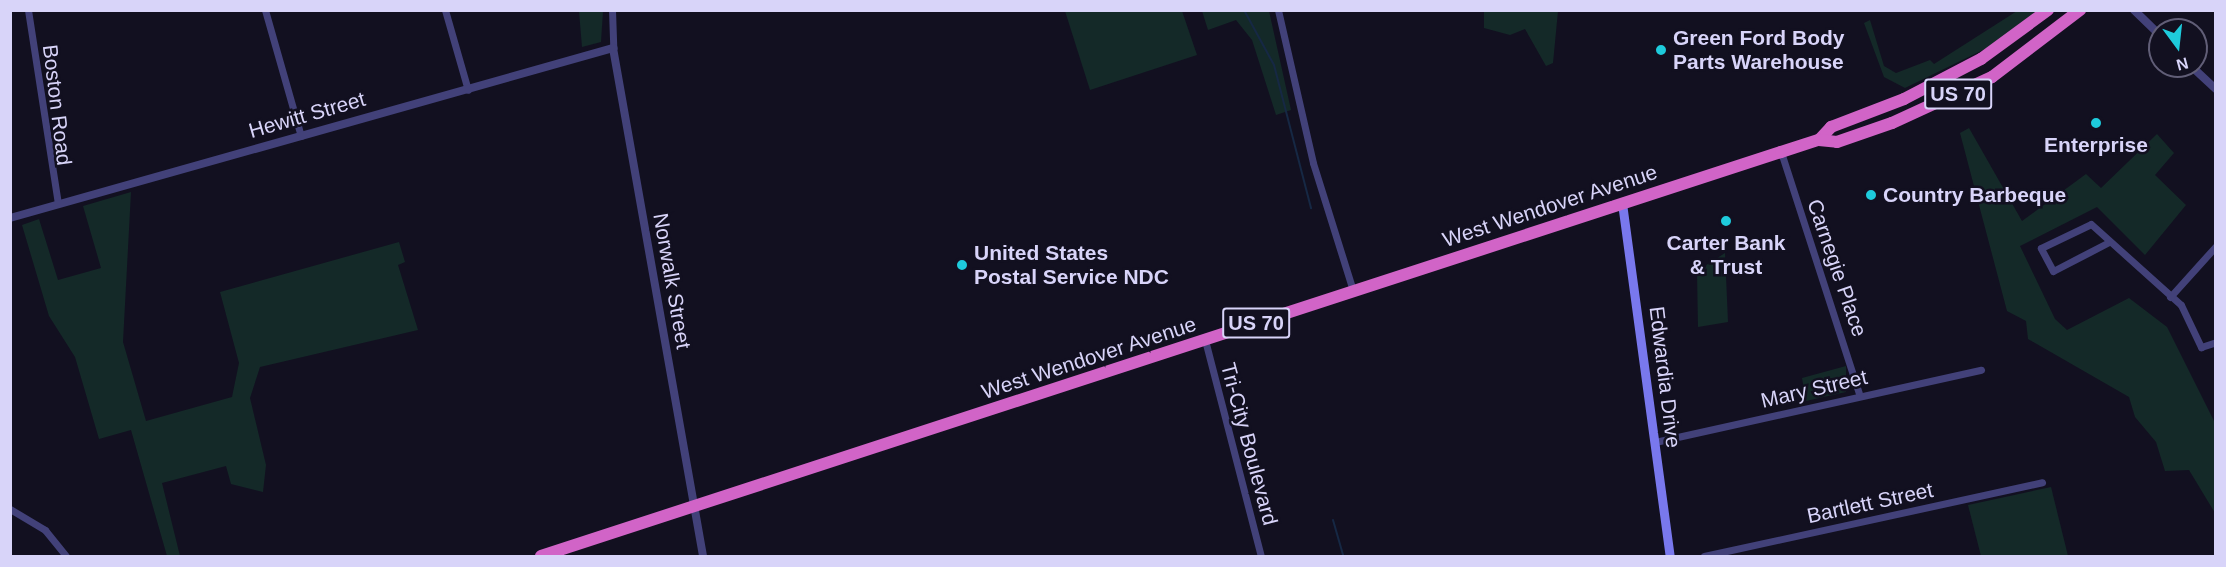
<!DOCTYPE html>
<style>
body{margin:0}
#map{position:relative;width:2226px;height:567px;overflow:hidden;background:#121020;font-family:Helvetica,sans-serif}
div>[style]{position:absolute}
.green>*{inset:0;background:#142928}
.stream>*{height:2px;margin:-1px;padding:0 1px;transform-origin:1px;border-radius:1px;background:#162844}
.minor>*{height:7px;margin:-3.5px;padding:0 3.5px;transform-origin:3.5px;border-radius:3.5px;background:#424179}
.tertiary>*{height:8px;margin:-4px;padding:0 4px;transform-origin:4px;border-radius:4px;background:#424179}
.secondary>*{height:9px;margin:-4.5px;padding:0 4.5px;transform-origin:4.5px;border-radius:4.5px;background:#7978ed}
.trunk>*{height:12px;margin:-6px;padding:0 6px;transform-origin:6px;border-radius:6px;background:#d164c7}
.dots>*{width:16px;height:16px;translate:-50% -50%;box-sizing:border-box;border:3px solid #121020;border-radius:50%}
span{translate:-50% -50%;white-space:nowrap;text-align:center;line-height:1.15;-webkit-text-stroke:5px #121020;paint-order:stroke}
.shield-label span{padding:2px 4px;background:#121020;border:2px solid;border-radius:4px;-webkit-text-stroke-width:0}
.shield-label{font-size:20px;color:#d8d4f9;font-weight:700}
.poi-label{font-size:21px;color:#d8d4f9;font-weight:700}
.left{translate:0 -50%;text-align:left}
.street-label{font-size:21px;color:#d8d4f9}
.frame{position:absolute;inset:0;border:12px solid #d8d4f9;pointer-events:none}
.north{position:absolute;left:2148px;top:18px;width:60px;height:60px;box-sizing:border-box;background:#121020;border:2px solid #615e77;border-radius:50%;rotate:165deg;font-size:16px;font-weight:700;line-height:24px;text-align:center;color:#d8d4f9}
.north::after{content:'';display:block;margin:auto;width:21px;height:27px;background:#1ecbdc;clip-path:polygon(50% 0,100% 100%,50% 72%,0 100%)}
</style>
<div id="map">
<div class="green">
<i style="clip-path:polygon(579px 11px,603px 11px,601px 42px,582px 47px)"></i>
<i style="clip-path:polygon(1065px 11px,1182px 11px,1197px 55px,1090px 90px)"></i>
<i style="clip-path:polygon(1202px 11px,1269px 11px,1291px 110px,1276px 115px,1252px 40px,1236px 20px,1208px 30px)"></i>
<i style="clip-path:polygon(1484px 11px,1558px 11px,1553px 63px,1546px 66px,1525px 29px,1510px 35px,1484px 28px)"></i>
<i style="clip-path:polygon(2017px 11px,2040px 11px,1991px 46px,1905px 88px,1884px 77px,1864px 23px,1870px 20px,1884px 66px,1896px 73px,1930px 60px,1934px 64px)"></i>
<i style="clip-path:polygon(1969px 128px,2022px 221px,2086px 174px,2101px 188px,2157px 134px,2174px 153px,2155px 175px,2186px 205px,2145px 255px,2097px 207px,2020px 246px,2055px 319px,2067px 330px,2129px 298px,2167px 327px,2215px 423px,2215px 513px,2189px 470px,2165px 471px,2156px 442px,2135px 417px,2129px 397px,2028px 339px,2026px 321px,2007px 311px,1960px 133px)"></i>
<i style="clip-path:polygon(131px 192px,123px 342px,146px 421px,232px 397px,239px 363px,220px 292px,399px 242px,405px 262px,398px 265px,418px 330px,260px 367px,250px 398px,266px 465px,263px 492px,231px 484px,226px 466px,162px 483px,180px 556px,167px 556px,131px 430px,99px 439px,75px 357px,49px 316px,22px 225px,39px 219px,58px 280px,101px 268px,83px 206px)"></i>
<i style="clip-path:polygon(1725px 253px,1728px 322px,1698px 327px,1697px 271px)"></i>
<i style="clip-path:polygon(1846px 366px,1846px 392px,1806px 401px,1802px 378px)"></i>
<i style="clip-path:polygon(2051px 487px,2068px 556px,1981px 556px,1968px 505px)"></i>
</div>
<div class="stream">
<i style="left:1244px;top:10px;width:63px;rotate:61.4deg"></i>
<i style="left:1274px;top:65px;width:148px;rotate:75.5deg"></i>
<i style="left:1333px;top:520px;width:37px;rotate:74deg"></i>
</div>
<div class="minor">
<i style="left:28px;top:10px;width:195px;rotate:81.2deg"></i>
<i style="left:265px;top:10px;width:131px;rotate:74.1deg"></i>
<i style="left:445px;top:10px;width:83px;rotate:74deg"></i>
<i style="left:612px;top:10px;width:38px;rotate:88deg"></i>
<i style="left:1278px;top:10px;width:157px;rotate:77.1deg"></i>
<i style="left:1313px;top:163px;width:134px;rotate:72.6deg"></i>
<i style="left:1781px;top:152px;width:256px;rotate:72.1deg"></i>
<i style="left:2109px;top:242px;width:63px;rotate:152.6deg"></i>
<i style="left:2053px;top:271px;width:26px;rotate:-118deg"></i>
<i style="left:2041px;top:248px;width:55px;rotate:-25.6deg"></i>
<i style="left:2091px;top:224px;width:121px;rotate:42deg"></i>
<i style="left:2181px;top:305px;width:47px;rotate:64.5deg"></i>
<i style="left:2201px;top:347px;width:16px;rotate:-18deg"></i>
<i style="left:2170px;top:297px;width:69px;rotate:-48deg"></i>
<i style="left:1205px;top:340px;width:223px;rotate:75.5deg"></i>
<i style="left:1655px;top:442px;width:334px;rotate:-12.5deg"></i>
<i style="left:10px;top:509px;width:41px;rotate:31deg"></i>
<i style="left:45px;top:530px;width:33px;rotate:51deg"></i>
<i style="left:1704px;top:556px;width:346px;rotate:-12.3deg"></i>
</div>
<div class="tertiary">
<i style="left:2134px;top:10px;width:36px;rotate:44deg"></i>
<i style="left:2191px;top:66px;width:34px;rotate:43deg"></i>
<i style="left:10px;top:218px;width:627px;rotate:-15.74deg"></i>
<i style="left:613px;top:48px;width:516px;rotate:79.95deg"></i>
</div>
<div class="secondary">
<i style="left:1622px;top:203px;width:356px;rotate:82.3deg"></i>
</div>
<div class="trunk">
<i style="left:1819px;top:140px;width:18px;rotate:-47deg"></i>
<i style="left:1831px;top:127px;width:78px;rotate:-21deg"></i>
<i style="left:1904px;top:99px;width:87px;rotate:-27.5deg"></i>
<i style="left:1981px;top:59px;width:83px;rotate:-36.2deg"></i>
<i style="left:541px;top:556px;width:1304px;rotate:-18.05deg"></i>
<i style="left:1781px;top:152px;width:40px;rotate:-18deg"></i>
<i style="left:1819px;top:140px;width:18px;rotate:6deg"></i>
<i style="left:1837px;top:142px;width:58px;rotate:-19.1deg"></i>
<i style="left:1892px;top:123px;width:110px;rotate:-24.7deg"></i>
<i style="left:1992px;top:77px;width:111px;rotate:-37.3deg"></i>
</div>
<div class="dots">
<i style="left:1661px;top:50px;background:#1ecbdc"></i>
<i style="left:2096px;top:123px;background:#1ecbdc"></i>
<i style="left:1871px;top:195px;background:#1ecbdc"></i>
<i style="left:1726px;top:221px;background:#1ecbdc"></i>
<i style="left:962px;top:265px;background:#1ecbdc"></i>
</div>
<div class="shield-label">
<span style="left:1958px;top:94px">US 70</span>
<span style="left:1256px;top:323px">US 70</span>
</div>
<div class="poi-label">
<span class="left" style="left:1673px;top:50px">Green Ford Body<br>Parts Warehouse</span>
<span style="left:2096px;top:145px">Enterprise</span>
<span class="left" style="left:1883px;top:195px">Country Barbeque</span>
<span style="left:1726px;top:255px">Carter Bank<br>&amp; Trust</span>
<span class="left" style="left:974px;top:265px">United States<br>Postal Service NDC</span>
</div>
<div class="street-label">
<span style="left:57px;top:105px;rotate:83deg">Boston Road</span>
<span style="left:307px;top:115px;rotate:-16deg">Hewitt Street</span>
<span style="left:1550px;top:206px;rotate:-18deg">West Wendover Avenue</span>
<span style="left:1837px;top:268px;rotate:71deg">Carnegie Place</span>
<span style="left:672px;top:281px;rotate:80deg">Norwalk Street</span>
<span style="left:1089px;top:358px;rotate:-18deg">West Wendover Avenue</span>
<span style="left:1665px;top:377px;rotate:83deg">Edwardia Drive</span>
<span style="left:1814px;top:389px;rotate:-13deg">Mary Street</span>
<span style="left:1249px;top:444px;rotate:75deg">Tri-City Boulevard</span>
<span style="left:1870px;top:503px;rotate:-12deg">Bartlett Street</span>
</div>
<div class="frame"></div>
<div class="north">N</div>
</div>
